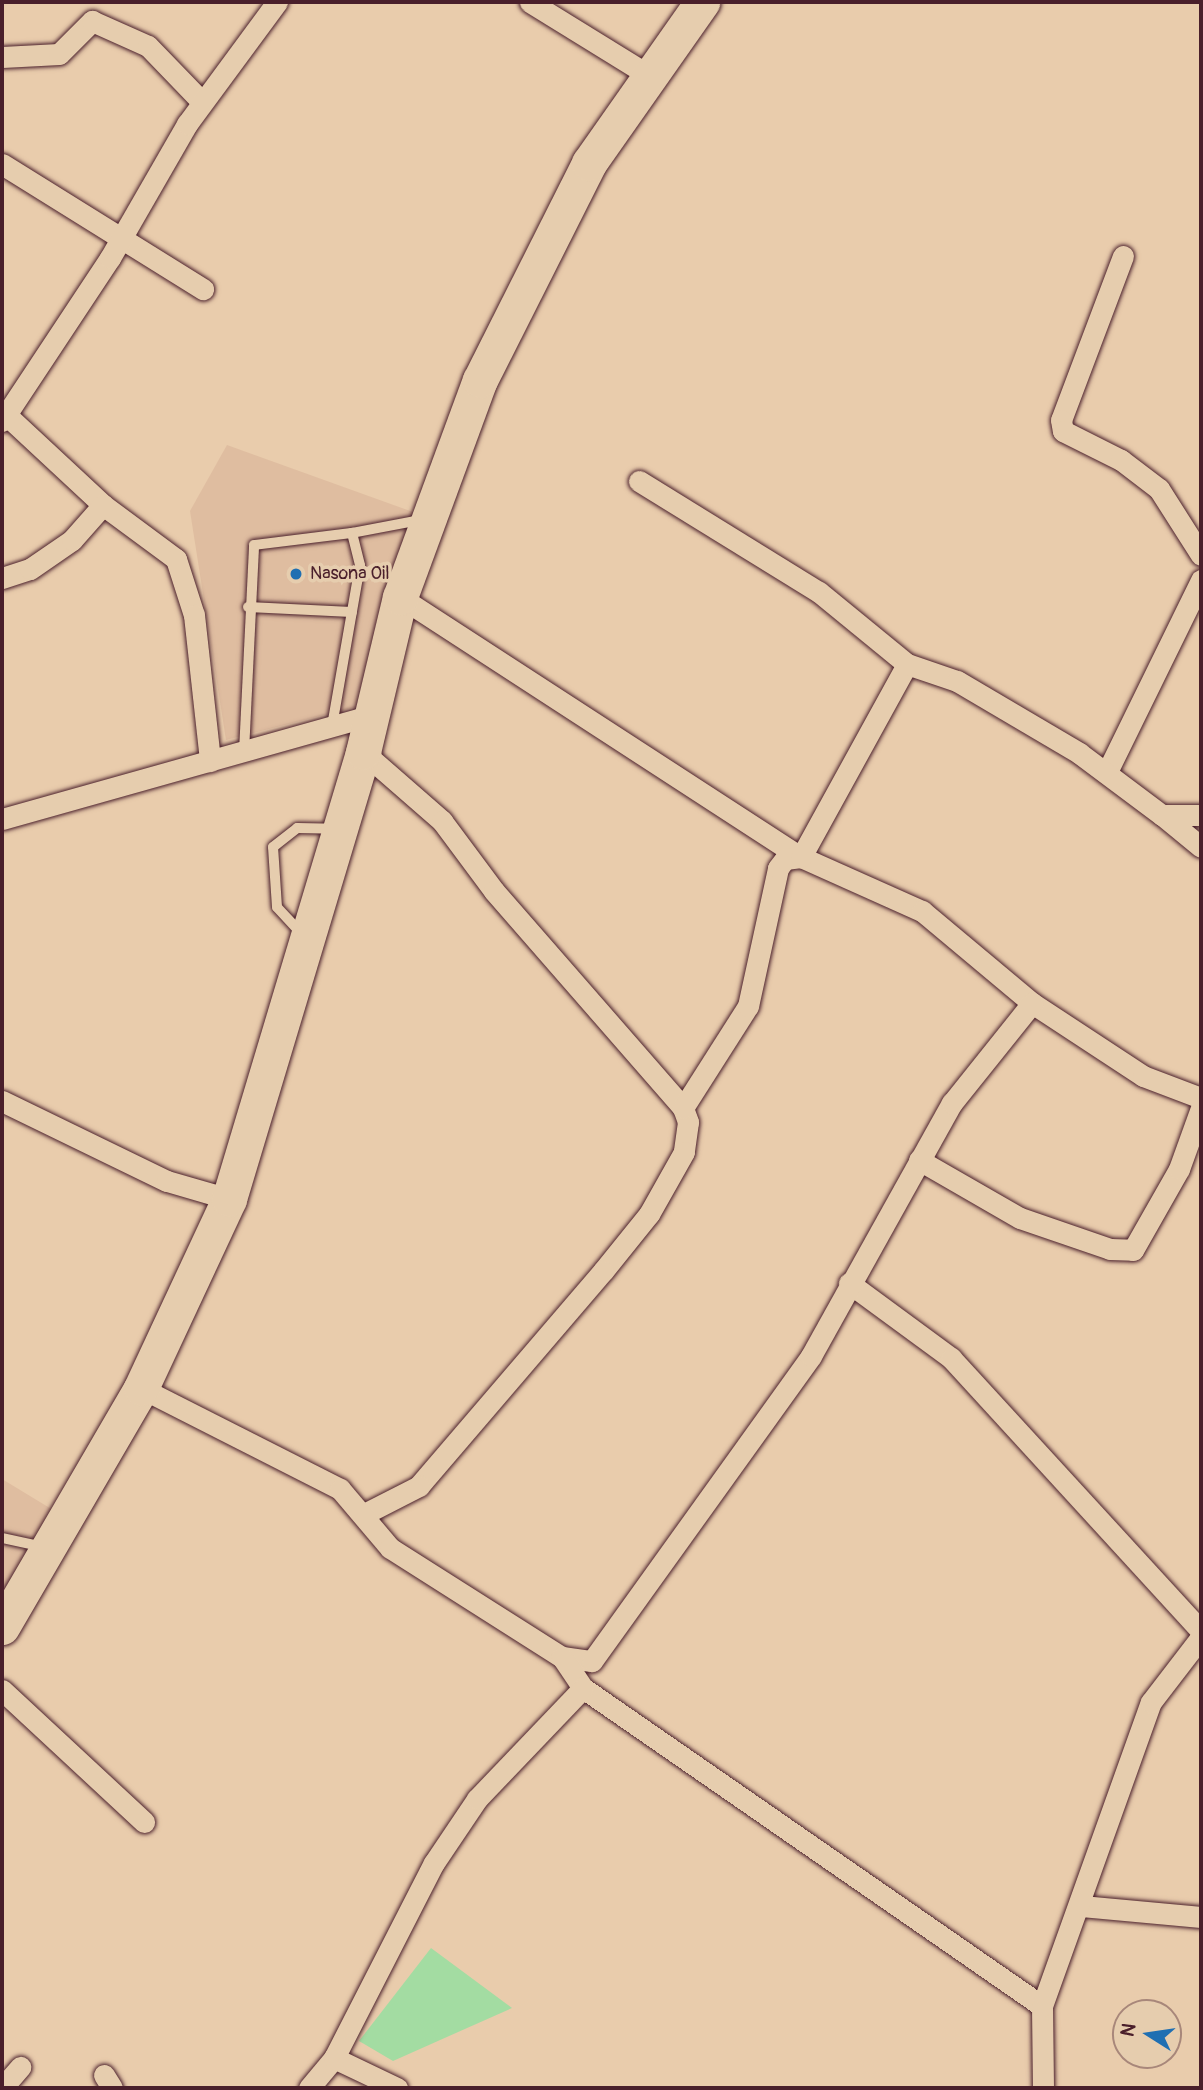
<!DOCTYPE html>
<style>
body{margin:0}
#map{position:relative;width:1203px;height:2090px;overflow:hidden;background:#e9ccac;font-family:Pangolin,sans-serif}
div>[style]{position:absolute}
.built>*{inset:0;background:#dfbda0}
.green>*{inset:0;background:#a3dca2}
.roads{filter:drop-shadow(0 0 2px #4a1f2b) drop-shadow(0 0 2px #4a1f2b)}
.service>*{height:10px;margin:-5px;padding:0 5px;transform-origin:5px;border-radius:5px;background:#e6cdae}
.minor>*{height:21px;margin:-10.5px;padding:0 10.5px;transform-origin:10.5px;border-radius:10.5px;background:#e6cdae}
.primary>*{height:35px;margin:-17.5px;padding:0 17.5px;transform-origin:17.5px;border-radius:17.5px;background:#e6cdae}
.dots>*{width:19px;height:19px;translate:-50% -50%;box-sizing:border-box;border:4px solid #e6cdae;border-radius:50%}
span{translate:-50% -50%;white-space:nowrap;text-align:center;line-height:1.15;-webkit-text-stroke:7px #e6cdae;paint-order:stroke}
.poi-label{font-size:18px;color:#4a1f2b}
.left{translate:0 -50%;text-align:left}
.frame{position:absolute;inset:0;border:4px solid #4a1f2b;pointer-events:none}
.north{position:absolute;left:1112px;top:1999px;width:70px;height:70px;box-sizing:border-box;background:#e6cdae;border:2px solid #a8877a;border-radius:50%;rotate:282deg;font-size:19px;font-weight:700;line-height:28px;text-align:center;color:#4a1f2b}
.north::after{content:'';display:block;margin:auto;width:24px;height:32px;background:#1f6fb2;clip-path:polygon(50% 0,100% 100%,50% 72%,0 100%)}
</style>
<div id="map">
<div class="built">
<i style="clip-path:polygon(227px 445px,413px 512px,359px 706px,226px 740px,190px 511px)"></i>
<i style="clip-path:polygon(2px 1479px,58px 1513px,2px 1601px)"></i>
</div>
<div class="green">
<i style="clip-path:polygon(431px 1948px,512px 2008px,393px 2061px,359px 2041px)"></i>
</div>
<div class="roads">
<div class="service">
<i style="left:248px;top:607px;width:104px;rotate:2.8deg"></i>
<i style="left:332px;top:726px;width:163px;rotate:-80.1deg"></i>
<i style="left:360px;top:565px;width:33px;rotate:-104deg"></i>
<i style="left:352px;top:533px;width:69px;rotate:-10.8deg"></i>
<i style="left:244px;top:752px;width:207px;rotate:-87.2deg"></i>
<i style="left:254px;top:545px;width:99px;rotate:-7deg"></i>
<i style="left:301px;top:933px;width:35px;rotate:-133deg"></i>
<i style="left:277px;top:907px;width:60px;rotate:-93.8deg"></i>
<i style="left:273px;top:847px;width:31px;rotate:-38deg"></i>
<i style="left:297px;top:828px;width:39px;rotate:1deg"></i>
<i style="left:2px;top:1538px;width:43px;rotate:12.1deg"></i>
</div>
<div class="minor">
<i style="left:530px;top:2px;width:139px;rotate:31.7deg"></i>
<i style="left:2px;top:57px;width:57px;rotate:-3deg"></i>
<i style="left:59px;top:54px;width:47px;rotate:-45deg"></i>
<i style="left:92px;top:21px;width:61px;rotate:24.1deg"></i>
<i style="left:148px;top:46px;width:78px;rotate:46deg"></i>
<i style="left:2px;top:164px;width:237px;rotate:31.9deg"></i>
<i style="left:1123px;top:256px;width:175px;rotate:110.7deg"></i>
<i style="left:1061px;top:420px;width:11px;rotate:80deg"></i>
<i style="left:1063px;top:431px;width:65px;rotate:26.6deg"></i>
<i style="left:1121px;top:460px;width:48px;rotate:37.3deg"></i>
<i style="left:1159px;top:489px;width:78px;rotate:57.5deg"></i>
<i style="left:2px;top:411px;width:138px;rotate:42.9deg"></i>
<i style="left:103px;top:505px;width:91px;rotate:36.5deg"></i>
<i style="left:176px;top:559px;width:59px;rotate:72.2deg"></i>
<i style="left:194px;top:615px;width:147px;rotate:83.7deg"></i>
<i style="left:2px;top:421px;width:196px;rotate:-56.5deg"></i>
<i style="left:110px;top:258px;width:155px;rotate:-60.1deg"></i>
<i style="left:187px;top:124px;width:152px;rotate:-53.6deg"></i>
<i style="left:639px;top:481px;width:211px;rotate:31.7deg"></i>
<i style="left:819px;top:592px;width:114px;rotate:39.3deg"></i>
<i style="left:2px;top:578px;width:29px;rotate:-18deg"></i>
<i style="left:30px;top:569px;width:51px;rotate:-34.6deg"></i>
<i style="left:72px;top:540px;width:47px;rotate:-48.5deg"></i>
<i style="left:400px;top:597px;width:478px;rotate:33deg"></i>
<i style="left:801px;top:857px;width:133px;rotate:24.1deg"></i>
<i style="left:922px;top:911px;width:143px;rotate:39.9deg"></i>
<i style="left:1032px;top:1003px;width:133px;rotate:33.3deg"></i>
<i style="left:1143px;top:1076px;width:62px;rotate:20.8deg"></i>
<i style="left:363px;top:752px;width:105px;rotate:41.1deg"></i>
<i style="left:442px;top:821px;width:87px;rotate:53.4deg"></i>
<i style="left:494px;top:891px;width:288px;rotate:48.9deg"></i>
<i style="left:683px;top:1108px;width:15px;rotate:70deg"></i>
<i style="left:688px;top:1122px;width:30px;rotate:98deg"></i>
<i style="left:684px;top:1152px;width:71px;rotate:119.4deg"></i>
<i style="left:649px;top:1214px;width:73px;rotate:128.9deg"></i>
<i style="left:603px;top:1271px;width:283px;rotate:130.6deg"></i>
<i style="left:419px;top:1486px;width:59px;rotate:153deg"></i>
<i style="left:1107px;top:772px;width:214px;rotate:-63.9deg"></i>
<i style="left:1162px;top:815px;width:50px;rotate:39.4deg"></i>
<i style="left:2px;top:819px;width:384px;rotate:-15.7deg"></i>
<i style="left:2px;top:1101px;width:183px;rotate:25.9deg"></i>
<i style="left:167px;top:1181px;width:65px;rotate:16.2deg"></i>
<i style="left:683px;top:1108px;width:121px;rotate:-57.5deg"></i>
<i style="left:748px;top:1006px;width:141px;rotate:-77.7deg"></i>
<i style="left:778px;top:868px;width:11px;rotate:-52deg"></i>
<i style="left:785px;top:859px;width:16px;rotate:-7deg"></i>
<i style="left:801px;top:857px;width:220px;rotate:-61.2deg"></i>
<i style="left:907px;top:664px;width:53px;rotate:18.8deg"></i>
<i style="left:957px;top:681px;width:142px;rotate:30.5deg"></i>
<i style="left:1079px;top:753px;width:104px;rotate:36.8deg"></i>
<i style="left:1162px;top:815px;width:39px"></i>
<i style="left:919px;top:1160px;width:116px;rotate:29.9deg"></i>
<i style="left:1020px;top:1218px;width:95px;rotate:19deg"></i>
<i style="left:1110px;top:1249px;width:23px;rotate:2deg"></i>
<i style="left:1133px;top:1250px;width:93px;rotate:-60.4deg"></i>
<i style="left:1179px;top:1169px;width:65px;rotate:-70.2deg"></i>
<i style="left:849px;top:1283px;width:127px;rotate:36.3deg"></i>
<i style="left:951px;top:1358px;width:370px;rotate:47.5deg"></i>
<i style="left:141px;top:1388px;width:223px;rotate:26.9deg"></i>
<i style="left:340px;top:1489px;width:77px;rotate:49.7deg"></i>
<i style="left:390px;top:1548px;width:204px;rotate:32.4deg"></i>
<i style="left:562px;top:1657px;width:30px;rotate:8deg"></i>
<i style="left:592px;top:1661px;width:375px;rotate:-54.3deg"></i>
<i style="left:811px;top:1356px;width:290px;rotate:-60.9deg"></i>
<i style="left:952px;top:1103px;width:128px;rotate:-51.3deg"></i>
<i style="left:562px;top:1657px;width:37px;rotate:56deg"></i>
<i style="left:583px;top:1688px;width:558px;rotate:34.71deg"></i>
<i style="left:2px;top:1690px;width:194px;rotate:42.9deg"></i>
<i style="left:1081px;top:1906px;width:121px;rotate:5.2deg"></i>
<i style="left:334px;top:2058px;width:219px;rotate:-62.9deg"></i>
<i style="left:434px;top:1863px;width:77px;rotate:-56.1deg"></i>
<i style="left:477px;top:1799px;width:153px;rotate:-46.3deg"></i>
<i style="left:104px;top:2075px;width:15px;rotate:58deg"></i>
<i style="left:2px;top:2088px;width:28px;rotate:-49deg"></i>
<i style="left:309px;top:2088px;width:39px;rotate:-50deg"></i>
<i style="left:334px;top:2058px;width:70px;rotate:25.5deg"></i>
<i style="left:1043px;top:2088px;width:82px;rotate:-90.7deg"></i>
<i style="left:1042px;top:2006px;width:323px;rotate:-70.3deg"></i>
<i style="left:1151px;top:1702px;width:82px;rotate:-52.4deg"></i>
</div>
<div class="primary">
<i style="left:2px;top:1627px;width:276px;rotate:-59.8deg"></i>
<i style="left:141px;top:1388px;width:208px;rotate:-65deg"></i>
<i style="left:229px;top:1199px;width:467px;rotate:-73.3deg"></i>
<i style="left:363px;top:752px;width:159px;rotate:-76.6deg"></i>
<i style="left:400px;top:597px;width:231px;rotate:-69.8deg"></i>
<i style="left:480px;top:380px;width:243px;rotate:-63.3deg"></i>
<i style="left:589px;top:163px;width:197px;rotate:-54.9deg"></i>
</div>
</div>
<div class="dots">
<i style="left:296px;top:574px;background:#1f6fb2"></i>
</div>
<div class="poi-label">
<span class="left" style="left:310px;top:574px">Nasona Oil</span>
</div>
<div class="frame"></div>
<div class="north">N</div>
</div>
